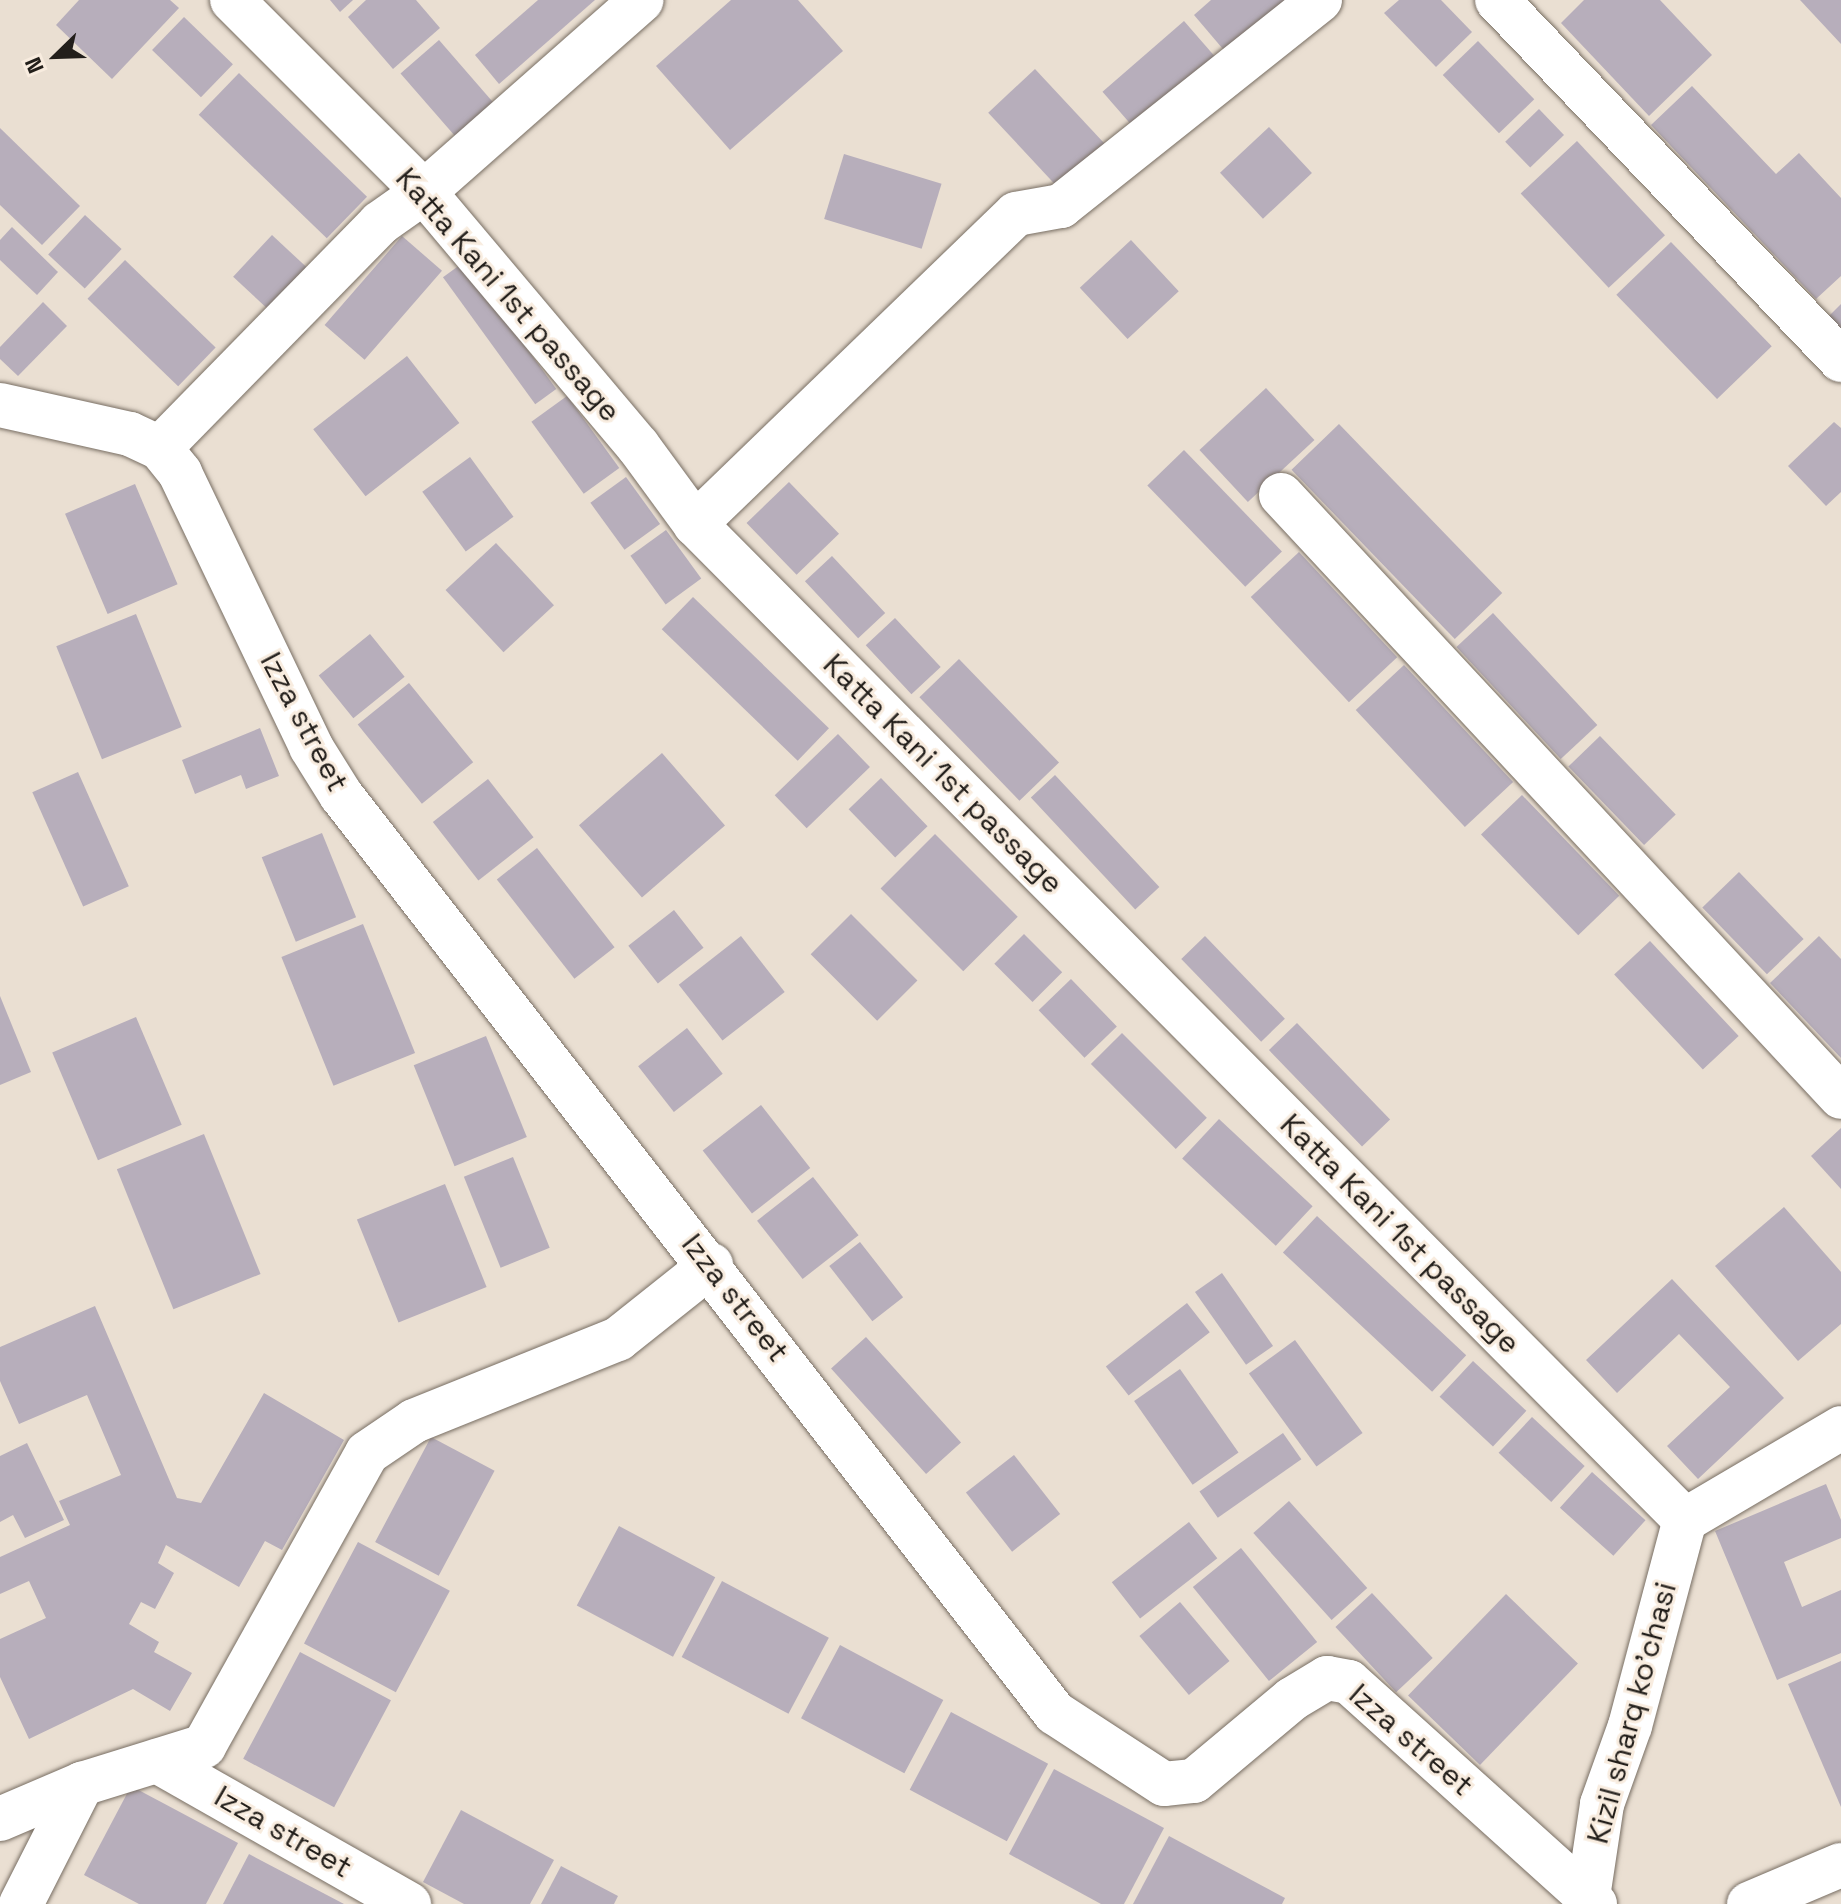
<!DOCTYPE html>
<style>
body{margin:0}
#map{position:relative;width:1841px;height:1904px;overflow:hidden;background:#eadfd2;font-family:"Space Grotesk",sans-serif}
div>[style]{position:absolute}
.building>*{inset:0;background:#b7aebb;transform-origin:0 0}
.roads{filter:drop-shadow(0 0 2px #786e63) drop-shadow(0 0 2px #786e63)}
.minor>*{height:44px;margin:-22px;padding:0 22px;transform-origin:22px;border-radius:22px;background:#fff}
span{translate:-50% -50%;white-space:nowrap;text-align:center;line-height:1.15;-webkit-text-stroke:6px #f8ecdf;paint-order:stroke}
.street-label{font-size:30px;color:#221e1a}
.north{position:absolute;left:16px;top:16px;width:80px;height:80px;-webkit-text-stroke:6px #f8ecdf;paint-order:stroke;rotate:247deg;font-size:22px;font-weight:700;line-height:32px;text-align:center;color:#221e1a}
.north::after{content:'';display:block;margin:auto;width:28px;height:36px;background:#221e1a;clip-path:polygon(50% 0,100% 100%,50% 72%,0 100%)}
</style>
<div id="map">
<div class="building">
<i style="clip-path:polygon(79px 0,170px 0,179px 8px,112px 79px,56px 25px)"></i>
<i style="clip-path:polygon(330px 0,353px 0,340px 12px)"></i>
<i style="clip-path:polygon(366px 0,416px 0,440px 28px,393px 69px,348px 17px)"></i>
<i style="clip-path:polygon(538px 0,595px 0,499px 84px,475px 55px)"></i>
<i style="clip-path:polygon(731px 0,798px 0,843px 51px,730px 150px,656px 66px)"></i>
<i style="clip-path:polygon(1211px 0,1291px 0,1228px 55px,1194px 15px)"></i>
<i style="clip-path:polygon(1399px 0,1441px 0,1472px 32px,1436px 67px,1384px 13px)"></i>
<i style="clip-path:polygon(1584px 0,1660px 0,1712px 55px,1649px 116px,1561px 23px)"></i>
<i style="clip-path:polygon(1800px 0,1841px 0,1841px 44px)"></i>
<i style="left:184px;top:17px;width:68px;height:46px;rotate:44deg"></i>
<i style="left:1184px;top:21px;width:56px;height:108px;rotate:49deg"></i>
<i style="left:439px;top:40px;width:87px;height:51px;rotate:49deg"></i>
<i style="left:1478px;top:41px;width:81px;height:49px;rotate:46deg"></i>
<i style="left:1035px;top:69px;width:108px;height:64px;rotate:47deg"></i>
<i style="left:239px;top:73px;width:178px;height:58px;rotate:44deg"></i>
<i style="clip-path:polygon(1692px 86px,1776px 174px,1799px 153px,1841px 198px,1841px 276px,1816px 299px,1651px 125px)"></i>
<i style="left:1539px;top:109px;width:36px;height:47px;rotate:46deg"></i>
<i style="left:1269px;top:127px;width:63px;height:67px;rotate:47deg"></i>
<i style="clip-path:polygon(0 128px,80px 206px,42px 245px,0 205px)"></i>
<i style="left:1577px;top:141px;width:129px;height:77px;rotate:47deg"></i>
<i style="left:844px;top:154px;width:102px;height:68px;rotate:17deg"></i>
<i style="left:85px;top:215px;width:50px;height:54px;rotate:43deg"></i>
<i style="clip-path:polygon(12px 227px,58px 272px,37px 295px,0 260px,0 240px)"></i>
<i style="left:272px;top:235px;width:50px;height:57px;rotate:43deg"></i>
<i style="left:402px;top:236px;width:53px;height:118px;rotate:41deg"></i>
<i style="left:1131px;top:240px;width:70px;height:70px;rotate:47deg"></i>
<i style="left:1671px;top:242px;width:145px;height:76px;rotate:46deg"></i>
<i style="left:125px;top:260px;width:126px;height:54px;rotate:44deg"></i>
<i style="left:464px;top:262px;width:157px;height:26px;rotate:54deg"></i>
<i style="clip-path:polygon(43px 302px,67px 326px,18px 376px,0 359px,0 347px)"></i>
<i style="clip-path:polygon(1841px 304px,1841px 331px,1828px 317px)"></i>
<i style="left:407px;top:356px;width:85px;height:119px;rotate:52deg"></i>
<i style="left:1266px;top:388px;width:71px;height:91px;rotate:47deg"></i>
<i style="left:567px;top:396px;width:89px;height:44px;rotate:54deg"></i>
<i style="clip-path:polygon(1834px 422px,1841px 428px,1841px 492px,1826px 506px,1788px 466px)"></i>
<i style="left:1339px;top:424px;width:235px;height:66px;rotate:46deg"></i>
<i style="left:1184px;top:450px;width:141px;height:51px;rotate:46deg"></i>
<i style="left:470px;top:457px;width:74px;height:59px;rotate:54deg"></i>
<i style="left:626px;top:477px;width:58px;height:44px;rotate:54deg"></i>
<i style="left:789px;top:482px;width:72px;height:59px;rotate:46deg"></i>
<i style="left:135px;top:484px;width:109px;height:76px;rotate:67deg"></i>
<i style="left:666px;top:530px;width:60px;height:44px;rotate:54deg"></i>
<i style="left:496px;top:543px;width:85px;height:69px;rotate:47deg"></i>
<i style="left:1299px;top:552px;width:144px;height:66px;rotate:47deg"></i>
<i style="left:832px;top:556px;width:78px;height:37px;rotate:47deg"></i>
<i style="left:693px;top:597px;width:189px;height:45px;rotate:44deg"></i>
<i style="left:1493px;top:613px;width:153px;height:50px;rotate:47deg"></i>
<i style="left:136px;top:614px;width:122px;height:86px;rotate:68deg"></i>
<i style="left:895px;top:618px;width:67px;height:40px;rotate:47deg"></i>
<i style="left:370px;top:634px;width:55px;height:66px;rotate:51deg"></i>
<i style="left:959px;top:659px;width:144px;height:55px;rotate:46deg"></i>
<i style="left:1404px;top:665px;width:160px;height:66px;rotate:47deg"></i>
<i style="left:409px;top:683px;width:102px;height:66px;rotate:51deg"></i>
<i style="clip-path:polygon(260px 728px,279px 776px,246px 789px,241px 775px,195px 794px,182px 760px)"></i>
<i style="left:838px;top:734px;width:46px;height:88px;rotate:46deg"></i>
<i style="left:1600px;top:736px;width:109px;height:44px;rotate:46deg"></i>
<i style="left:662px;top:753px;width:96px;height:110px;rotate:49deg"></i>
<i style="left:78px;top:772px;width:125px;height:50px;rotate:66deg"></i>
<i style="left:1055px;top:775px;width:153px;height:33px;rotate:47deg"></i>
<i style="left:881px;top:778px;width:67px;height:45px;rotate:46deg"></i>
<i style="left:488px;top:779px;width:74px;height:70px;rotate:52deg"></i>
<i style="left:1522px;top:795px;width:140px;height:57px;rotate:46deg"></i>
<i style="left:322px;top:833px;width:91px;height:65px;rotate:68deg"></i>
<i style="left:935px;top:834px;width:117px;height:77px;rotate:45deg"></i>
<i style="left:537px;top:848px;width:126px;height:51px;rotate:52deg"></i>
<i style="left:1739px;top:872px;width:93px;height:51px;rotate:46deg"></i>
<i style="left:674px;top:910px;width:48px;height:58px;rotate:52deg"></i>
<i style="left:851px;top:914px;width:94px;height:57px;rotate:45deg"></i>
<i style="left:363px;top:924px;width:139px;height:88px;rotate:68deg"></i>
<i style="left:1024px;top:934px;width:54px;height:42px;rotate:45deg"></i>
<i style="left:741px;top:936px;width:71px;height:79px;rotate:52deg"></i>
<i style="left:1205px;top:936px;width:115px;height:33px;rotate:46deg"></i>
<i style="clip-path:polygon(1819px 936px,1841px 959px,1841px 1058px,1770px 983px)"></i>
<i style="left:1650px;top:941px;width:130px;height:49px;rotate:47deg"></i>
<i style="left:1071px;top:979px;width:66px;height:45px;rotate:46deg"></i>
<i style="clip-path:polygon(0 996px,31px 1072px,0 1085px)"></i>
<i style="left:136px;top:1017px;width:117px;height:91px;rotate:67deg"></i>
<i style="left:1297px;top:1023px;width:134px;height:39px;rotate:46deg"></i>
<i style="left:687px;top:1028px;width:58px;height:62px;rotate:52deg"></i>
<i style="left:1122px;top:1033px;width:120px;height:44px;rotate:45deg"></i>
<i style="left:486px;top:1036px;width:109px;height:78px;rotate:68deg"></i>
<i style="left:761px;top:1105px;width:80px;height:74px;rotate:52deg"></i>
<i style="left:1219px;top:1119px;width:128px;height:54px;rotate:43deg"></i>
<i style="clip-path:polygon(1841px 1128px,1841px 1189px,1811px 1156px)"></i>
<i style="left:204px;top:1134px;width:151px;height:94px;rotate:68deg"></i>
<i style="left:513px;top:1157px;width:98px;height:53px;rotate:68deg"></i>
<i style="left:813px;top:1177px;width:74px;height:71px;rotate:52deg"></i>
<i style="left:445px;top:1184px;width:111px;height:95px;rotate:68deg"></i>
<i style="clip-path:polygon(1784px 1207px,1841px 1272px,1841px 1324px,1798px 1361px,1715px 1266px)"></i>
<i style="left:1317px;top:1216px;width:204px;height:50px;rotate:43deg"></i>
<i style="left:860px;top:1242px;width:70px;height:39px;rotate:52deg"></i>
<i style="left:1222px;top:1273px;width:89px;height:33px;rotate:55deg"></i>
<i style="clip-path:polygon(1672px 1279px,1784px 1398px,1698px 1479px,1667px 1446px,1730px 1387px,1679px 1334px,1617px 1393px,1586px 1360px)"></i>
<i style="left:1187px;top:1303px;width:37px;height:103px;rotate:52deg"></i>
<i style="clip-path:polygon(95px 1306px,177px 1498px,201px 1503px,264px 1393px,344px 1440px,282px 1550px,265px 1541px,239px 1587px,166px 1545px,158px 1563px,174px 1573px,155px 1609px,141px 1602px,129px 1624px,159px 1642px,154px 1652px,192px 1673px,170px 1711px,133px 1689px,29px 1739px,0 1677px,0 1639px,46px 1618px,29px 1581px,0 1594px,0 1557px,70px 1525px,59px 1501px,121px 1475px,87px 1395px,19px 1424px,0 1381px,0 1347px)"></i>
<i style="left:866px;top:1337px;width:142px;height:47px;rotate:48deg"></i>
<i style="left:1295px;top:1340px;width:115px;height:57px;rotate:54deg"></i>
<i style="left:1473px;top:1361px;width:73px;height:49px;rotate:43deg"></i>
<i style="left:1180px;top:1369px;width:102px;height:56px;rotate:55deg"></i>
<i style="left:1532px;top:1417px;width:72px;height:49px;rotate:43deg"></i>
<i style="left:1283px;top:1433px;width:32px;height:102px;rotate:55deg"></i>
<i style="left:431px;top:1437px;width:72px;height:119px;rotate:28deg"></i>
<i style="clip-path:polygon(27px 1443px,64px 1520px,25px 1538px,13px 1515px,0 1522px,0 1456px)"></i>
<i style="left:1014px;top:1455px;width:75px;height:61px;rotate:52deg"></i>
<i style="left:1592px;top:1472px;width:72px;height:48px;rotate:42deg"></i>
<i style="clip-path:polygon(1826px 1484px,1841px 1520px,1841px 1538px,1784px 1562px,1802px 1607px,1841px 1590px,1841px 1653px,1777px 1680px,1715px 1531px)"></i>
<i style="left:1289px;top:1501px;width:117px;height:48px;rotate:48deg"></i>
<i style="left:1189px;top:1522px;width:46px;height:98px;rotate:52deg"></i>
<i style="left:619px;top:1526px;width:109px;height:90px;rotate:28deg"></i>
<i style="left:358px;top:1542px;width:104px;height:115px;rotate:28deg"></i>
<i style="left:1241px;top:1548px;width:121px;height:62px;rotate:51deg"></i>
<i style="left:722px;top:1581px;width:121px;height:86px;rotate:28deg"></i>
<i style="left:1372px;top:1593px;width:89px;height:50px;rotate:47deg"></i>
<i style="left:1506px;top:1594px;width:100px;height:141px;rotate:44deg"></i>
<i style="left:1180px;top:1602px;width:77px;height:53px;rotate:50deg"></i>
<i style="left:840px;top:1645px;width:117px;height:83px;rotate:28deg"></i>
<i style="left:300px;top:1652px;width:103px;height:121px;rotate:28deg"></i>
<i style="clip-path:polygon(1841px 1661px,1841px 1807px,1788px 1684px)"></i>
<i style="left:951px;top:1712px;width:110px;height:88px;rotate:28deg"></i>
<i style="clip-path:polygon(1054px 1769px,1164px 1828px,1124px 1904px,1101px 1904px,1009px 1854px)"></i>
<i style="clip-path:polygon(131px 1786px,238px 1843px,206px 1904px,139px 1904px,84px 1875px)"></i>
<i style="clip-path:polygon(461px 1810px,554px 1860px,530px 1904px,464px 1904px,423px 1882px)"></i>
<i style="clip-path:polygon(1169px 1836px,1285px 1898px,1282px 1904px,1133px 1904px)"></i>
<i style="clip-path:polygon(249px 1854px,344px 1904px,223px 1904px)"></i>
<i style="clip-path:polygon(561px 1866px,618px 1896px,614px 1904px,541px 1904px)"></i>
</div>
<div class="roads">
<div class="minor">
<i style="left:232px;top:0;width:272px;rotate:45deg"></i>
<i style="left:424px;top:192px;width:332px;rotate:49.9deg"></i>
<i style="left:638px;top:446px;width:97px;rotate:53.8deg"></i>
<i style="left:695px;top:524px;width:1404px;rotate:45.17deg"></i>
<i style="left:1497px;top:0;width:498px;rotate:46.3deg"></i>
<i style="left:0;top:405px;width:133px;rotate:12.6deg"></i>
<i style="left:130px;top:434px;width:33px;rotate:25deg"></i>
<i style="left:160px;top:448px;width:32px;rotate:51deg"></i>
<i style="left:180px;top:473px;width:304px;rotate:64.4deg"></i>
<i style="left:311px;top:747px;width:57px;rotate:58deg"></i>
<i style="left:341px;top:795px;width:1163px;rotate:52.13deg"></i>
<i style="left:1055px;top:1713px;width:130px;rotate:33.1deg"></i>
<i style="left:1164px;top:1784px;width:30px;rotate:-6deg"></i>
<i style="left:1194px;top:1781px;width:128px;rotate:-39.9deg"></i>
<i style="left:1292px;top:1699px;width:41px;rotate:-31deg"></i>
<i style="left:1327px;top:1678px;width:22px;rotate:10deg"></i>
<i style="left:1349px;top:1682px;width:321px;rotate:42deg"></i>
<i style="left:160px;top:448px;width:315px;rotate:-45.6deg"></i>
<i style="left:380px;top:223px;width:54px;rotate:-35.2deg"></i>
<i style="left:424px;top:192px;width:290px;rotate:-41.4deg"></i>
<i style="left:1281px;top:495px;width:822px;rotate:47.07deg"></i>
<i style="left:695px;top:524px;width:446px;rotate:-44deg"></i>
<i style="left:1016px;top:214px;width:46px;rotate:-10.1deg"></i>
<i style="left:1061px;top:206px;width:331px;rotate:-38.5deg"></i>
<i style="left:1685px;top:1520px;width:181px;rotate:-30.5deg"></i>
<i style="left:157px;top:1761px;width:290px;rotate:29.6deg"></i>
<i style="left:0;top:1819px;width:89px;rotate:-23.1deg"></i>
<i style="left:21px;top:1904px;width:135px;rotate:-63.1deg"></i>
<i style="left:82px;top:1784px;width:128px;rotate:-17.3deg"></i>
<i style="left:204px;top:1746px;width:335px;rotate:-60.9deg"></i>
<i style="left:367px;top:1453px;width:57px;rotate:-34.2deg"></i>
<i style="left:414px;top:1421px;width:220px;rotate:-21.9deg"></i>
<i style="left:618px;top:1339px;width:119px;rotate:-38.5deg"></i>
<i style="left:1595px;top:1904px;width:10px;rotate:-135deg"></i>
<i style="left:1588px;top:1897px;width:94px;rotate:-81.4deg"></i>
<i style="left:1602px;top:1804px;width:83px;rotate:-70.3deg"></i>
<i style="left:1630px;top:1726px;width:213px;rotate:-75.1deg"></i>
<i style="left:1749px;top:1904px;width:100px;rotate:-23deg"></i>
</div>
</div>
<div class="street-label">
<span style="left:508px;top:295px;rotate:49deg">Katta Kani 1st passage</span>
<span style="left:304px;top:722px;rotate:62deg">Izza street</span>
<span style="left:943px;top:774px;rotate:45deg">Katta Kani 1st passage</span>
<span style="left:1400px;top:1234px;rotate:45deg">Katta Kani 1st passage</span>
<span style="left:735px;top:1298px;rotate:52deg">Izza street</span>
<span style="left:1632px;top:1713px;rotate:-75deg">Kizil sharq ko'chasi</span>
<span style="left:1411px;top:1740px;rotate:41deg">Izza street</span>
<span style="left:283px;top:1832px;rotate:30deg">Izza street</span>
</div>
<div class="north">N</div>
</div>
